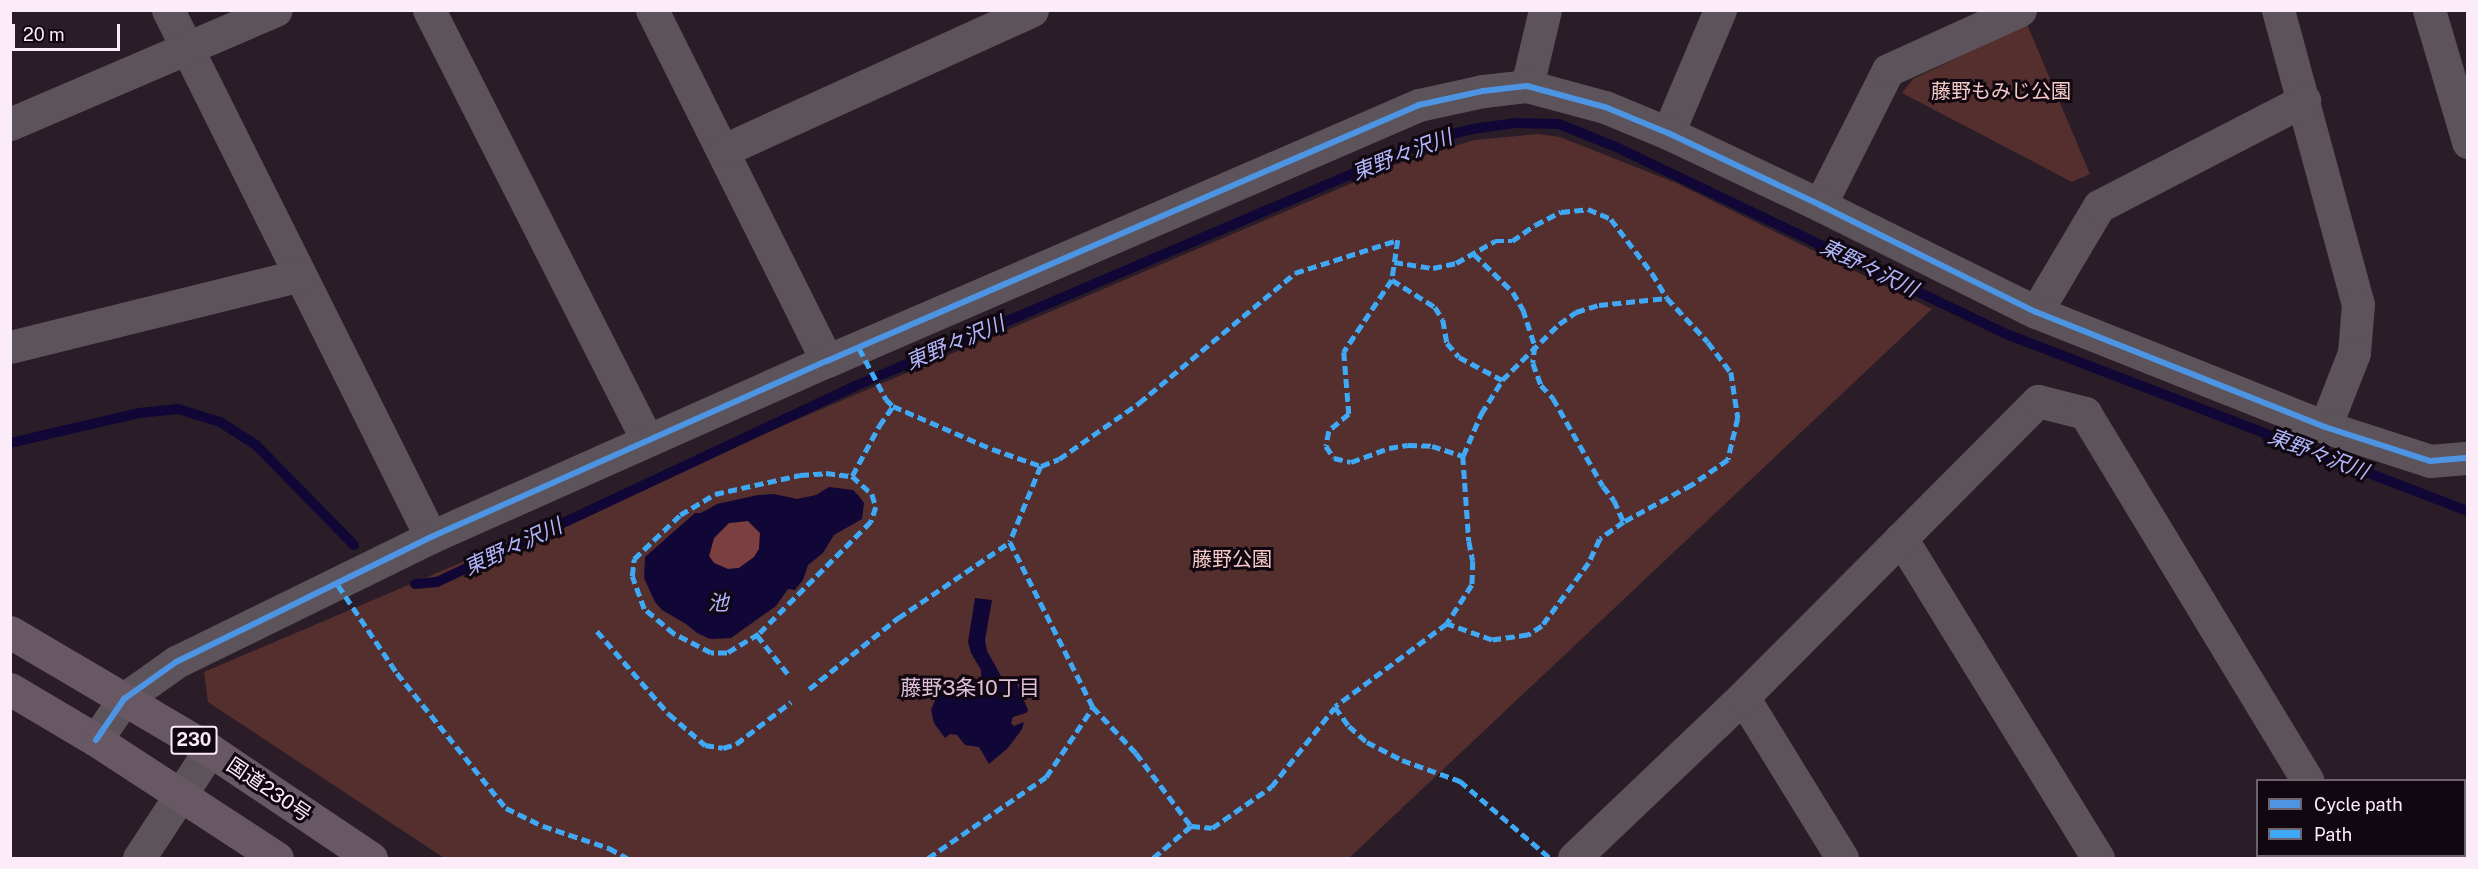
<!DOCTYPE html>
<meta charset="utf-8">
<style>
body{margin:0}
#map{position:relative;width:2478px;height:869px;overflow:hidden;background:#2a1d28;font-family:"Public Sans","Noto Sans JP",sans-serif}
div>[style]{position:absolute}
.green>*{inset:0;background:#552f2e}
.forest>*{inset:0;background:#7a3f3e}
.water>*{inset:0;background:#110737}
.stream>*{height:10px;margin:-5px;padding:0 5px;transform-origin:5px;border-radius:5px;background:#110737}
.minor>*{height:33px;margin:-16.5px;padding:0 16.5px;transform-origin:16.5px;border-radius:16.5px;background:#5d535b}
.tertiary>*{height:33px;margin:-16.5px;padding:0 16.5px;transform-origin:16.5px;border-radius:16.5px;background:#5d535b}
.trunk>*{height:33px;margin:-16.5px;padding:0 16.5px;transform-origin:16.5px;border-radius:16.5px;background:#685863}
.quiet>*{height:4.5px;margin-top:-2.25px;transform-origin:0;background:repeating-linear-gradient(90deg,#3fa9f5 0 9px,transparent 0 13.5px)}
.cycleway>*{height:6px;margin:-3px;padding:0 3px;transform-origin:3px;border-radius:3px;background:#4d94e3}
span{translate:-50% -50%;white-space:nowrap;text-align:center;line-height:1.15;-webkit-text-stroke:6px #110710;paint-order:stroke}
.shield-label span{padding:2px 4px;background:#110710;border:2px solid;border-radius:4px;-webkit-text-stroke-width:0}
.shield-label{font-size:18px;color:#fcecf9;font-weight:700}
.park-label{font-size:20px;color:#f4c9c6}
.street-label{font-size:20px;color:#fcecf9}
.water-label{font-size:21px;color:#b1b7fc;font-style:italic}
.neighbourhood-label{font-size:21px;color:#dfc0d9}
.frame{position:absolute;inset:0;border:12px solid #fcecf9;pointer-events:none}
.legend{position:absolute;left:2256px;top:779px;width:210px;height:78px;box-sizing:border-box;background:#110710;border:2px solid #6f636d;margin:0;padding:8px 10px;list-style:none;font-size:18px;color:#fcecf9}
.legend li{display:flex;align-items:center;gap:12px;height:30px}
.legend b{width:30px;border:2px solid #6f636d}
.scale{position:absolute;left:12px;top:24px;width:108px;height:27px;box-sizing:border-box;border:3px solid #fcecf9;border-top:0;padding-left:8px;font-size:18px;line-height:21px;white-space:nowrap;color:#fcecf9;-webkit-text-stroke:4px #110710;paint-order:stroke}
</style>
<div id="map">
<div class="green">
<i style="clip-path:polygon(2027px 24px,2090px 174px,2072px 182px,1902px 93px,1913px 79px)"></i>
<i style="clip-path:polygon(1538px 134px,1560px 137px,1676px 183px,1932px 309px,1349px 858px,444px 858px,208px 702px,204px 672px,1397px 164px,1474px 140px)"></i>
</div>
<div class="forest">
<i style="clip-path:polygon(748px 521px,760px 533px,759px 549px,754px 557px,739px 568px,728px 569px,714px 563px,709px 556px,714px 538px,729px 523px)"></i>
</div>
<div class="water">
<i style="clip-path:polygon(evenodd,829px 487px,853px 490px,858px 495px,864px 503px,862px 519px,834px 535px,823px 553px,808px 565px,803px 580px,795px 590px,788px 589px,776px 606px,731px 638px,710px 639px,697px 633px,686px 624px,662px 610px,655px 602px,644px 578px,645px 557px,695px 513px,701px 513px,717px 504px,758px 495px,774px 494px,797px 499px,816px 495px,829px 487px,748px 521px,760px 533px,759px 549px,754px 557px,739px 568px,728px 569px,714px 563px,709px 556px,714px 538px,729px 523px,748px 521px)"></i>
<i style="clip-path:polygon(975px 598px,992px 600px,985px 640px,987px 651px,1001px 676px,1017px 684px,1028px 710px,1026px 713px,1013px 717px,1011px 723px,1014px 726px,1024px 722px,1022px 729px,1008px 748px,989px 764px,979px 747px,965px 745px,957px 735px,950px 734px,945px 738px,934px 723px,931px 710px,941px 686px,955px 691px,968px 687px,981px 677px,981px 670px,971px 653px,968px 642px)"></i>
</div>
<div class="stream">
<i style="left:10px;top:443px;width:132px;rotate:-13.1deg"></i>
<i style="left:139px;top:413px;width:39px;rotate:-6deg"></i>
<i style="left:178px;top:409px;width:44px;rotate:17.2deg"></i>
<i style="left:220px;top:422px;width:43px;rotate:32.6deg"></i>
<i style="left:256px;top:445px;width:140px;rotate:45.6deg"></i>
<i style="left:415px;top:584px;width:22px;rotate:-5deg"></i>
<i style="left:437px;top:582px;width:467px;rotate:-25.1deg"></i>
<i style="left:860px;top:384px;width:626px;rotate:-23.13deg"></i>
<i style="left:1436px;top:138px;width:37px;rotate:-14deg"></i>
<i style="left:1472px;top:129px;width:43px;rotate:-7.9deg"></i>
<i style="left:1515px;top:123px;width:44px;rotate:1.3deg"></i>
<i style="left:1559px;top:124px;width:61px;rotate:22deg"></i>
<i style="left:1616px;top:147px;width:436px;rotate:25.6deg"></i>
<i style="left:2009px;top:335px;width:492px;rotate:21deg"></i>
</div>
<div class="minor">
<i style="left:168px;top:10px;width:589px;rotate:63.48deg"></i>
<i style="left:429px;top:10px;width:482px;rotate:63.1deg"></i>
<i style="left:652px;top:10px;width:392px;rotate:63.5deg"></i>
<i style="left:2278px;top:10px;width:305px;rotate:74.8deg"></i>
<i style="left:2358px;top:304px;width:49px;rotate:94.7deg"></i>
<i style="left:2354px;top:353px;width:79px;rotate:111.4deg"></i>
<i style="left:1527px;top:86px;width:78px;rotate:-76.7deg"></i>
<i style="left:10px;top:124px;width:289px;rotate:-23.2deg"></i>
<i style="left:1668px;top:133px;width:134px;rotate:-67.1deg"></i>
<i style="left:724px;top:150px;width:338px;rotate:-24.4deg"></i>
<i style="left:1820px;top:205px;width:151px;rotate:-63.3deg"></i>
<i style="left:1888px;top:70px;width:145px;rotate:-24.4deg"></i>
<i style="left:2036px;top:312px;width:123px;rotate:-59.3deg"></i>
<i style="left:2099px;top:206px;width:231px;rotate:-27.3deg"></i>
<i style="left:10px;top:347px;width:299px;rotate:-13.9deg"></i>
<i style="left:1901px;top:538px;width:376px;rotate:58.4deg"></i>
<i style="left:1743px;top:697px;width:189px;rotate:58.4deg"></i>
<i style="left:96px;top:740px;width:50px;rotate:-55.7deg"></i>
<i style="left:124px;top:699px;width:64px;rotate:-35.4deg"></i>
<i style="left:176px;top:662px;width:284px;rotate:-26.1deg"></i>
<i style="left:431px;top:537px;width:433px;rotate:-24deg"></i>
<i style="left:827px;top:361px;width:645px;rotate:-23.39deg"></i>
<i style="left:1419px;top:105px;width:66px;rotate:-12.3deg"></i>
<i style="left:1483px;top:91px;width:44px;rotate:-6.5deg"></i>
<i style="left:1527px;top:86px;width:81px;rotate:15.1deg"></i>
<i style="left:1605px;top:107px;width:68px;rotate:22.4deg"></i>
<i style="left:1668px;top:133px;width:168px;rotate:25.3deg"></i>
<i style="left:1820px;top:205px;width:241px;rotate:26.4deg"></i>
<i style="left:2036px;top:312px;width:311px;rotate:21.7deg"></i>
<i style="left:2325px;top:427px;width:110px;rotate:17.9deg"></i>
<i style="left:2430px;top:461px;width:38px;rotate:-5deg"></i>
<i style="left:2352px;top:856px;width:3px;rotate:45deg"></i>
<i style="left:139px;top:858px;width:129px;rotate:-56.7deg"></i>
<i style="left:1574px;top:858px;width:233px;rotate:-43.6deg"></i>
<i style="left:1743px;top:697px;width:418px;rotate:-45.1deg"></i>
<i style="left:2038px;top:401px;width:49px;rotate:14.3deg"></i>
<i style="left:2085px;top:413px;width:429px;rotate:58.8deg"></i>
</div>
<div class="tertiary">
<i style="left:2429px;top:10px;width:138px;rotate:73.5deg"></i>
</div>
<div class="trunk">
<i style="left:10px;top:632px;width:232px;rotate:30.5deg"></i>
<i style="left:210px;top:750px;width:194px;rotate:33.9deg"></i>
<i style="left:10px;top:689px;width:100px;rotate:30.7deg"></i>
<i style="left:96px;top:740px;width:216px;rotate:33.1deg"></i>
</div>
<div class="quiet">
<i style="left:1474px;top:254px;width:54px;rotate:44.3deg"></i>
<i style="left:1513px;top:292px;width:20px;rotate:60deg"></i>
<i style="left:1523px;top:309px;width:39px;rotate:72deg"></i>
<i style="left:1535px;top:346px;width:17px;rotate:97deg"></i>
<i style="left:1533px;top:363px;width:23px;rotate:70deg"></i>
<i style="left:1541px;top:385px;width:18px;rotate:47deg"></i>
<i style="left:1553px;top:398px;width:101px;rotate:60.4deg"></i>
<i style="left:1603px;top:486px;width:18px;rotate:52deg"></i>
<i style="left:1614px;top:500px;width:24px;rotate:66deg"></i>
<i style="left:1394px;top:262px;width:39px;rotate:9deg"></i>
<i style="left:1433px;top:268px;width:24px;rotate:-12deg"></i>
<i style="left:1456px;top:263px;width:45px;rotate:-29.4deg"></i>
<i style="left:1495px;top:241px;width:17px"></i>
<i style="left:1512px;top:241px;width:28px;rotate:-35deg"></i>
<i style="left:1535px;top:225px;width:29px;rotate:-27deg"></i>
<i style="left:1561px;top:212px;width:27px;rotate:-6deg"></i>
<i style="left:1588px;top:209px;width:25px;rotate:23deg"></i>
<i style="left:1611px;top:219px;width:68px;rotate:52.8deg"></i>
<i style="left:1652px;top:273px;width:29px;rotate:59deg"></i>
<i style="left:1667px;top:298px;width:60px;rotate:47deg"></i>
<i style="left:1708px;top:342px;width:38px;rotate:53deg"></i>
<i style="left:1731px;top:372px;width:47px;rotate:81.3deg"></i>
<i style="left:1738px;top:418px;width:43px;rotate:103.4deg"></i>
<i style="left:1728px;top:460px;width:44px;rotate:145.2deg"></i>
<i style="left:1692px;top:485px;width:77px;rotate:151.4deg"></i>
<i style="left:1624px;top:522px;width:29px;rotate:145deg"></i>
<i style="left:1600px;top:539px;width:26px;rotate:115deg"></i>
<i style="left:1589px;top:563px;width:79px;rotate:126.7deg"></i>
<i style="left:1542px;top:626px;width:17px;rotate:147deg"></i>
<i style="left:1528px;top:635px;width:36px;rotate:172deg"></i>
<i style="left:1492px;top:640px;width:48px;rotate:-160.4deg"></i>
<i style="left:1392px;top:280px;width:51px;rotate:32.1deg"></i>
<i style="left:1435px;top:307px;width:15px;rotate:58deg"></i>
<i style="left:1443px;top:320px;width:23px;rotate:80deg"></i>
<i style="left:1447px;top:343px;width:18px;rotate:49deg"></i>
<i style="left:1459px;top:357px;width:49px;rotate:28.1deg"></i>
<i style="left:859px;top:348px;width:58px;rotate:62.1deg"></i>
<i style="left:886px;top:399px;width:10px;rotate:45deg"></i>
<i style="left:893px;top:406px;width:108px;rotate:23.5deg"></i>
<i style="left:992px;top:449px;width:52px;rotate:19.1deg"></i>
<i style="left:1041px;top:466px;width:82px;rotate:112.2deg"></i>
<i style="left:1463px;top:456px;width:46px;rotate:-66.8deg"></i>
<i style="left:1481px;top:414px;width:40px;rotate:-58deg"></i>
<i style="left:1502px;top:380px;width:80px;rotate:-44.5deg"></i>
<i style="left:1559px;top:324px;width:21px;rotate:-35deg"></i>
<i style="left:1576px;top:312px;width:24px;rotate:-17deg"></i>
<i style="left:1599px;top:305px;width:68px;rotate:-5.9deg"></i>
<i style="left:1041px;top:466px;width:19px;rotate:-21deg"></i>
<i style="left:1059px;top:459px;width:98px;rotate:-35deg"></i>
<i style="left:1139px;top:403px;width:203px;rotate:-39.8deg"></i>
<i style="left:1295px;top:273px;width:108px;rotate:-17.8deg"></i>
<i style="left:1398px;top:240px;width:40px;rotate:98.5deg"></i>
<i style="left:1392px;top:280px;width:87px;rotate:123.7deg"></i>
<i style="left:1344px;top:352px;width:62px;rotate:85.4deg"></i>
<i style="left:1349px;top:414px;width:26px;rotate:140deg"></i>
<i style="left:1329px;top:431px;width:15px;rotate:101deg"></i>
<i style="left:1326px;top:446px;width:14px;rotate:56deg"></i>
<i style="left:1334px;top:458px;width:17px;rotate:13deg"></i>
<i style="left:1351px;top:462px;width:40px;rotate:-20.2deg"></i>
<i style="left:1389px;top:448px;width:19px;rotate:-9deg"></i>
<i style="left:1408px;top:445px;width:24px;rotate:2deg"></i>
<i style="left:1432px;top:446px;width:33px;rotate:18deg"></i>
<i style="left:1463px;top:456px;width:85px;rotate:86deg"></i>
<i style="left:1469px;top:541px;width:20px;rotate:79deg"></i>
<i style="left:1473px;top:561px;width:24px;rotate:92deg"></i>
<i style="left:1472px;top:585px;width:46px;rotate:122.7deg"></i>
<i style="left:1447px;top:624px;width:139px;rotate:143.5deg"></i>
<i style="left:826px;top:473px;width:26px;rotate:7deg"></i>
<i style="left:852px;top:476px;width:27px;rotate:42deg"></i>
<i style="left:872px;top:494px;width:14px;rotate:73deg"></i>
<i style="left:876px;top:507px;width:16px;rotate:108deg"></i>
<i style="left:871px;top:522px;width:158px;rotate:135deg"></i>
<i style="left:759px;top:634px;width:37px;rotate:149deg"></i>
<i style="left:727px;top:653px;width:16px;rotate:180deg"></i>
<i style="left:711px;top:653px;width:42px;rotate:-152.8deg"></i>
<i style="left:674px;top:634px;width:39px;rotate:-140deg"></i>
<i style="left:644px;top:609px;width:35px;rotate:-110deg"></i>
<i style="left:632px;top:576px;width:17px;rotate:-83deg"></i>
<i style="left:634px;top:559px;width:64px;rotate:-43.7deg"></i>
<i style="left:680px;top:515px;width:41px;rotate:-31deg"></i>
<i style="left:715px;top:494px;width:87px;rotate:-12.6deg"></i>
<i style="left:800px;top:475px;width:26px;rotate:-4deg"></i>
<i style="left:852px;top:476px;width:57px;rotate:-61.6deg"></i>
<i style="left:879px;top:426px;width:24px;rotate:-55deg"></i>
<i style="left:338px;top:585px;width:106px;rotate:56.2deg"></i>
<i style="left:397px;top:673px;width:174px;rotate:51.1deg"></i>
<i style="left:506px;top:808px;width:41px;rotate:25.9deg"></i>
<i style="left:543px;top:826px;width:70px;rotate:18.4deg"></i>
<i style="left:609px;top:848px;width:21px;rotate:29deg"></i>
<i style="left:597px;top:631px;width:110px;rotate:49.1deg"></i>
<i style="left:669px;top:714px;width:48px;rotate:40.7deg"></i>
<i style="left:705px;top:745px;width:18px;rotate:9deg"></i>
<i style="left:723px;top:748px;width:14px;rotate:-17deg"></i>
<i style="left:736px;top:744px;width:69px;rotate:-37.4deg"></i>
<i style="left:757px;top:635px;width:50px;rotate:51.5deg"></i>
<i style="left:809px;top:689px;width:114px;rotate:-38.6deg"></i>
<i style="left:898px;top:618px;width:135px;rotate:-34.2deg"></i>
<i style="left:1010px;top:542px;width:185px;rotate:63.3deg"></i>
<i style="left:928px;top:858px;width:143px;rotate:-34.5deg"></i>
<i style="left:1046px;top:777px;width:84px;rotate:-56.1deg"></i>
<i style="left:1093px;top:707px;width:63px;rotate:46.9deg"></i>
<i style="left:1136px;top:753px;width:91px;rotate:53deg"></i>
<i style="left:1191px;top:826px;width:21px;rotate:5deg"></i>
<i style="left:1212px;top:828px;width:72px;rotate:-34.8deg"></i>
<i style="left:1271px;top:787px;width:102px;rotate:-51.3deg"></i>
<i style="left:1335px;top:707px;width:24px;rotate:54deg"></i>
<i style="left:1349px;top:726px;width:24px;rotate:42deg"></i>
<i style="left:1367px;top:742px;width:39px;rotate:27deg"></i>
<i style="left:1402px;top:760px;width:62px;rotate:19.9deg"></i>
<i style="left:1460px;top:781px;width:118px;rotate:40.5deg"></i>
<i style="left:1153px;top:858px;width:50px;rotate:-40.1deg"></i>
</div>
<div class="cycleway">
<i style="left:96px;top:740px;width:50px;rotate:-55.7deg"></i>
<i style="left:124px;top:699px;width:64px;rotate:-35.4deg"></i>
<i style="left:176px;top:662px;width:284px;rotate:-26.1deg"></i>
<i style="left:431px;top:537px;width:433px;rotate:-24deg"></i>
<i style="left:827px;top:361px;width:645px;rotate:-23.39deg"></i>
<i style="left:1419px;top:105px;width:66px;rotate:-12.3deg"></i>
<i style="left:1483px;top:91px;width:44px;rotate:-6.5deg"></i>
<i style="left:1527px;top:86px;width:81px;rotate:15.1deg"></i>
<i style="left:1605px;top:107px;width:68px;rotate:22.4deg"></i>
<i style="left:1668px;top:133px;width:168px;rotate:25.3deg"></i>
<i style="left:1820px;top:205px;width:241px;rotate:26.4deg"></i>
<i style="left:2036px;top:312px;width:311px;rotate:21.7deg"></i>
<i style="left:2325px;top:427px;width:110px;rotate:17.9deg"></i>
<i style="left:2430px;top:461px;width:38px;rotate:-5deg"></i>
</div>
<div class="shield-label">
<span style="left:194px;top:740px">230</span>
</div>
<div class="park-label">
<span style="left:2001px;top:91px">藤野もみじ公園</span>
<span style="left:1232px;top:559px">藤野公園</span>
</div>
<div class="street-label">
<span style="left:269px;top:790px;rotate:34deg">国道230号</span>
</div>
<div class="water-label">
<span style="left:1402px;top:155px;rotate:-21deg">東野々沢川</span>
<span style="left:1869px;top:268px;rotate:26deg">東野々沢川</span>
<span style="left:955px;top:343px;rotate:-23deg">東野々沢川</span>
<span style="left:2318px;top:454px;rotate:21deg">東野々沢川</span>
<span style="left:513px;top:547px;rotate:-25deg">東野々沢川</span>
<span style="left:718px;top:603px">池</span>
</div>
<div class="neighbourhood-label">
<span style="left:970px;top:688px">藤野3条10丁目</span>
</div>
<div class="frame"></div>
<ul class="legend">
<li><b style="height:8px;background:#4d94e3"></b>Cycle path</li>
<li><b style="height:8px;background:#3fa9f5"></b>Path</li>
</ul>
<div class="scale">20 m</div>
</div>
